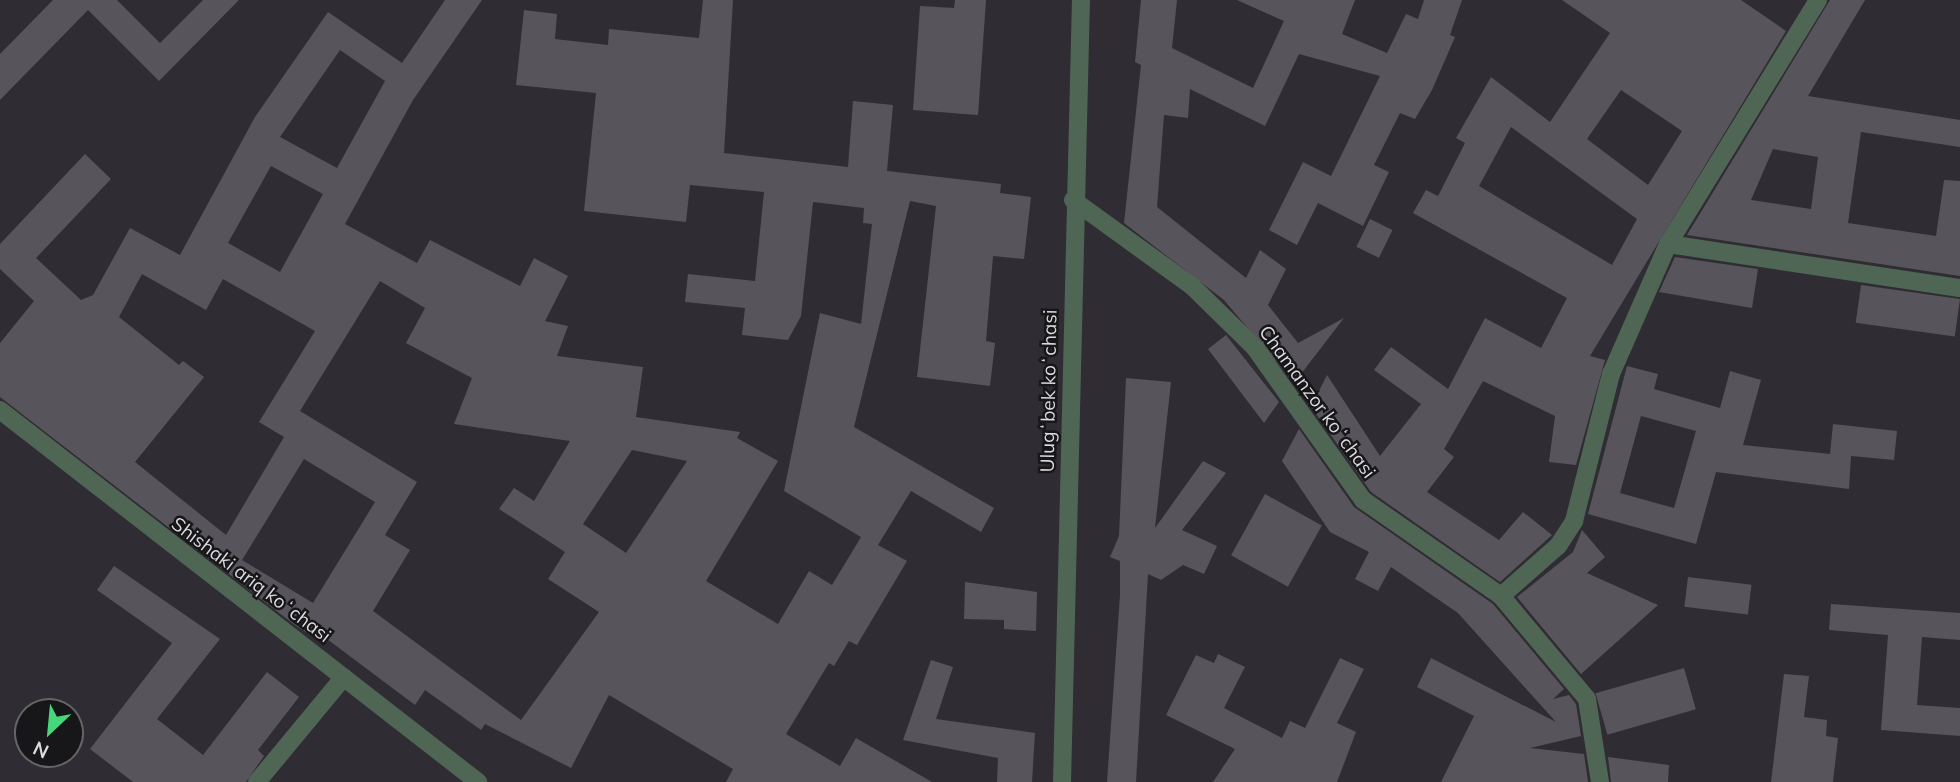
<!DOCTYPE html>
<meta charset="utf-8">
<style>
body{margin:0}
#map{position:relative;width:1960px;height:782px;overflow:hidden;background:#2f2d33;font-family:Mulish,sans-serif}
div>[style]{position:absolute}
.building>*{inset:0;background:#57555b;transform-origin:0 0}
.minor>*{height:18px;margin:-9px;padding:0 9px;transform-origin:9px;border-radius:9px;background:#506655}
span{translate:-50% -50%;white-space:nowrap;text-align:center;line-height:1.15;-webkit-text-stroke:5px #171618;paint-order:stroke}
.street-label{font-size:19px;color:#dbdade}
.north{position:absolute;left:14px;top:698px;width:70px;height:70px;box-sizing:border-box;background:#171618;border:2px solid #656467;border-radius:50%;rotate:206deg;font-size:19px;font-weight:700;line-height:28px;text-align:center;color:#dbdade}
.north::after{content:'';display:block;margin:auto;width:24px;height:32px;background:#45d77a;clip-path:polygon(50% 0,100% 100%,50% 72%,0 100%)}
</style>
<div id="map">
<div class="building">
<i style="clip-path:polygon(53px 0,117px 0,160px 43px,203px 0,239px 0,159px 81px,88px 10px,0 100px,0 54px)"></i>
<i style="clip-path:polygon(evenodd,445px 0,482px 0,413px 100px,345px 224px,417px 263px,430px 240px,520px 286px,534px 258px,568px 276px,545px 321px,568px 326px,557px 356px,643px 367px,636px 417px,740px 432px,737px 438px,778px 461px,706px 581px,778px 624px,809px 571px,832px 585px,861px 537px,784px 491px,820px 313px,861px 324px,872px 224px,863px 223px,864px 208px,813px 202px,801px 316px,788px 340px,742px 335px,745px 308px,685px 302px,688px 274px,755px 281px,764px 192px,690px 185px,686px 222px,584px 211px,596px 93px,516px 85px,524px 10px,557px 14px,555px 39px,608px 45px,609px 29px,699px 38px,703px 0,733px 0,724px 153px,848px 167px,853px 101px,893px 105px,887px 171px,1001px 184px,1000px 193px,1031px 197px,1024px 259px,993px 256px,986px 341px,995px 343px,990px 386px,917px 377px,936px 206px,910px 201px,854px 427px,994px 508px,981px 532px,911px 491px,878px 545px,907px 561px,857px 645px,849px 641px,834px 666px,829px 663px,786px 734px,840px 766px,856px 738px,932px 782px,726px 782px,733px 769px,609px 695px,571px 768px,485px 724px,481px 730px,425px 690px,415px 705px,323px 636px,320px 641px,296px 626px,0 397px,0 343px,34px 301px,0 269px,0 244px,85px 154px,111px 179px,36px 258px,81px 300px,93px 295px,130px 228px,180px 255px,255px 117px,328px 12px,402px 63px,445px 0,340px 50px,385px 81px,337px 168px,280px 137px,340px 50px,445px 0,271px 166px,323px 194px,280px 272px,228px 243px,271px 166px,445px 0,142px 274px,206px 310px,223px 279px,315px 331px,259px 422px,284px 437px,226px 535px,135px 462px,204px 377px,183px 361px,179px 365px,119px 317px,142px 274px,445px 0,380px 281px,425px 308px,406px 343px,472px 378px,454px 424px,570px 441px,534px 501px,514px 488px,499px 509px,565px 552px,548px 579px,599px 612px,521px 720px,373px 611px,410px 550px,385px 535px,417px 482px,300px 411px,380px 281px,445px 0,632px 450px,687px 461px,626px 553px,583px 524px,632px 450px,445px 0,304px 459px,375px 502px,313px 603px,242px 560px,304px 459px)"></i>
<i style="clip-path:polygon(955px 0,986px 0,978px 115px,913px 110px,920px 6px,954px 8px)"></i>
<i style="clip-path:polygon(1141px 0,1177px 0,1172px 48px,1253px 88px,1284px 21px,1237px 0,1355px 0,1342px 34px,1387px 53px,1406px 14px,1418px 19px,1424px 0,1462px 0,1450px 35px,1455px 37px,1432px 90px,1415px 119px,1400px 113px,1374px 165px,1389px 172px,1363px 226px,1318px 203px,1297px 245px,1269px 230px,1303px 162px,1331px 176px,1380px 76px,1299px 54px,1265px 126px,1190px 89px,1188px 118px,1164px 115px,1157px 207px,1246px 278px,1260px 250px,1286px 269px,1268px 305px,1298px 343px,1344px 318px,1294px 383px,1224px 300px,1124px 223px,1141px 65px,1135px 62px)"></i>
<i style="clip-path:polygon(evenodd,1562px 0,1741px 0,1786px 31px,1590px 356px,1605px 360px,1576px 465px,1549px 462px,1555px 416px,1483px 381px,1444px 449px,1454px 457px,1427px 492px,1499px 540px,1523px 512px,1552px 535px,1500px 582px,1371px 492px,1311px 407px,1327px 375px,1380px 456px,1421px 404px,1374px 370px,1391px 347px,1448px 389px,1485px 318px,1541px 348px,1567px 298px,1413px 213px,1426px 190px,1438px 196px,1465px 143px,1456px 138px,1491px 77px,1550px 122px,1610px 33px,1562px 0,1621px 90px,1682px 131px,1648px 185px,1587px 139px,1621px 90px,1562px 0,1511px 127px,1637px 219px,1612px 265px,1479px 186px,1511px 127px)"></i>
<i style="clip-path:polygon(evenodd,1830px 0,1865px 0,1808px 96px,1960px 120px,1960px 147px,1861px 132px,1848px 223px,1936px 236px,1944px 180px,1960px 181px,1960px 276px,1687px 235px,1830px 0,1773px 149px,1818px 157px,1811px 209px,1751px 200px,1773px 149px)"></i>
<i style="left:1370px;top:219px;width:25px;height:31px;rotate:26deg"></i>
<i style="clip-path:polygon(1675px 257px,1758px 269px,1752px 308px,1659px 292px)"></i>
<i style="left:1861px;top:285px;width:100px;height:38px;rotate:8deg"></i>
<i style="clip-path:polygon(1226px 335px,1279px 402px,1264px 423px,1208px 349px)"></i>
<i style="clip-path:polygon(evenodd,1627px 366px,1658px 374px,1654px 389px,1720px 408px,1730px 371px,1761px 380px,1743px 445px,1830px 454px,1833px 424px,1897px 431px,1894px 460px,1851px 456px,1849px 489px,1716px 472px,1696px 544px,1588px 514px,1627px 366px,1641px 416px,1696px 431px,1674px 508px,1620px 493px,1641px 416px)"></i>
<i style="clip-path:polygon(1126px 378px,1171px 382px,1155px 528px,1203px 461px,1226px 473px,1182px 530px,1217px 546px,1204px 574px,1183px 565px,1161px 580px,1148px 574px,1136px 782px,1107px 782px,1120px 595px,1120px 561px,1110px 557px,1119px 536px)"></i>
<i style="clip-path:polygon(1299px 429px,1354px 507px,1493px 604px,1564px 689px,1553px 699px,1569px 695px,1576px 704px,1581px 736px,1530px 748px,1584px 754px,1588px 782px,1441px 782px,1474px 716px,1417px 687px,1431px 658px,1556px 722px,1458px 613px,1391px 567px,1378px 591px,1355px 579px,1369px 552px,1330px 532px,1282px 461px)"></i>
<i style="left:1265px;top:494px;width:65px;height:70px;rotate:29deg"></i>
<i style="clip-path:polygon(1582px 530px,1605px 557px,1587px 573px,1658px 605px,1581px 674px,1517px 597px,1573px 552px)"></i>
<i style="clip-path:polygon(114px 566px,220px 639px,157px 719px,203px 755px,267px 672px,299px 697px,258px 750px,264px 756px,246px 782px,133px 782px,90px 749px,172px 643px,97px 590px)"></i>
<i style="left:1688px;top:577px;width:64px;height:30px;rotate:7deg"></i>
<i style="clip-path:polygon(965px 582px,1037px 592px,1036px 631px,1004px 629px,1004px 620px,964px 619px)"></i>
<i style="clip-path:polygon(1831px 604px,1960px 613px,1960px 640px,1922px 637px,1917px 705px,1960px 708px,1960px 736px,1881px 730px,1888px 635px,1829px 630px)"></i>
<i style="clip-path:polygon(1218px 654px,1245px 667px,1224px 708px,1282px 738px,1290px 721px,1305px 728px,1340px 658px,1364px 669px,1337px 723px,1356px 732px,1337px 782px,1213px 782px,1235px 749px,1166px 715px,1196px 655px,1214px 663px)"></i>
<i style="clip-path:polygon(931px 660px,953px 667px,936px 719px,1035px 733px,1032px 782px,997px 782px,998px 758px,903px 740px)"></i>
<i style="left:1684px;top:668px;width:43px;height:92px;rotate:74deg"></i>
<i style="clip-path:polygon(1784px 674px,1809px 676px,1804px 717px,1827px 720px,1826px 736px,1838px 738px,1833px 782px,1771px 782px)"></i>
<i style="clip-path:polygon(1608px 757px,1669px 765px,1668px 782px,1611px 782px)"></i>
</div>
<div class="minor">
<i style="left:1073px;top:200px;width:147px;rotate:35.9deg"></i>
<i style="left:1192px;top:286px;width:88px;rotate:44.5deg"></i>
<i style="left:1255px;top:348px;width:186px;rotate:54.6deg"></i>
<i style="left:1363px;top:500px;width:168px;rotate:34.8deg"></i>
<i style="left:1501px;top:596px;width:134px;rotate:50.1deg"></i>
<i style="left:1587px;top:699px;width:84px;rotate:81.1deg"></i>
<i style="left:1668px;top:244px;width:295px;rotate:8.6deg"></i>
<i style="left:0;top:410px;width:606px;rotate:37.89deg"></i>
<i style="left:1501px;top:596px;width:76px;rotate:-41.3deg"></i>
<i style="left:1558px;top:546px;width:30px;rotate:-57deg"></i>
<i style="left:1574px;top:521px;width:152px;rotate:-75.9deg"></i>
<i style="left:1611px;top:374px;width:142px;rotate:-66.3deg"></i>
<i style="left:1668px;top:244px;width:286px;rotate:-58.4deg"></i>
<i style="left:257px;top:782px;width:136px;rotate:-50.4deg"></i>
<i style="left:1062px;top:782px;width:782px;rotate:-88.61deg"></i>
</div>
<div class="street-label">
<span style="left:1049px;top:391px;rotate:-89deg">Ulugʻbek koʻchasi</span>
<span style="left:1317px;top:402px;rotate:54deg">Chamanzor koʻchasi</span>
<span style="left:251px;top:580px;rotate:37deg">Shishaki ariq koʻchasi</span>
</div>
<div class="north">N</div>
</div>
